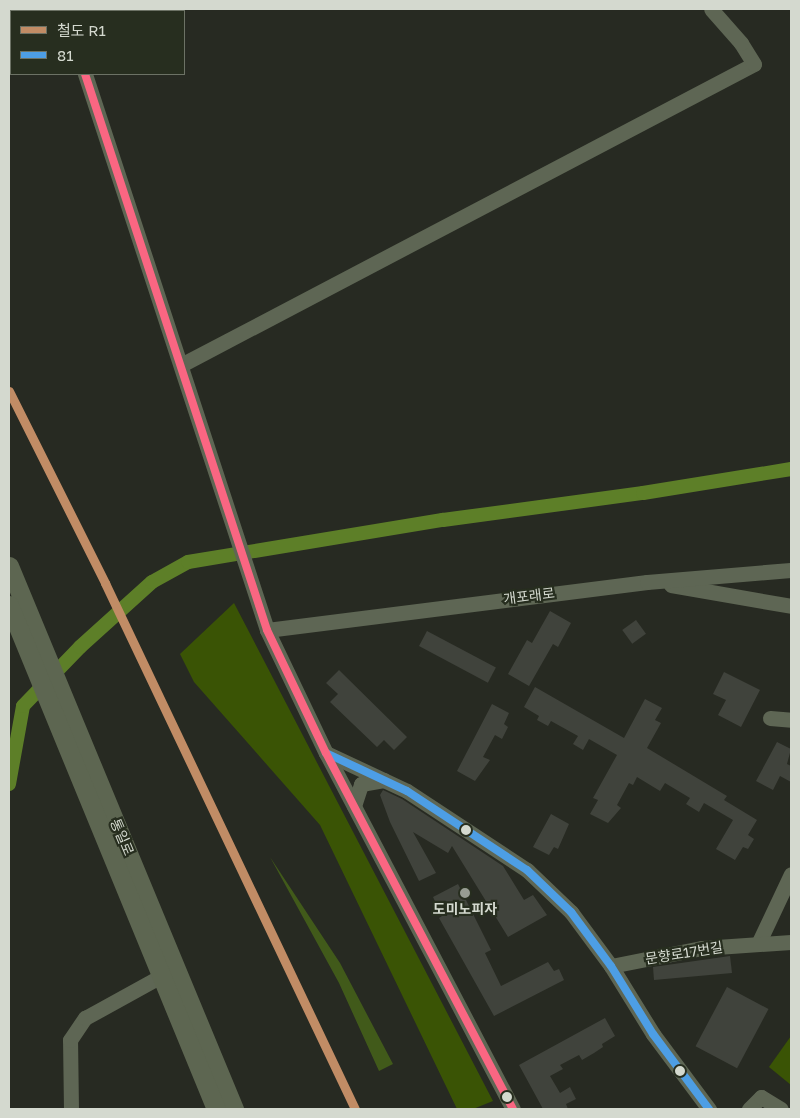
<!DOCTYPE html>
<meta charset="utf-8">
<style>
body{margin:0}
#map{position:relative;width:800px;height:1118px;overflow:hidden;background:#272a22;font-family:"Golos Text","Noto Sans KR",sans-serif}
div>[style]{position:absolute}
.green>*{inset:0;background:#3a5405}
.forest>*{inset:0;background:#415a1a}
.canal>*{height:14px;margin:-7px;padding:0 7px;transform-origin:7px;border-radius:7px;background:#5d7f28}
.building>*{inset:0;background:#40433c;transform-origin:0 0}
.minor>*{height:15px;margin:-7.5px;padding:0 7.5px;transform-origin:7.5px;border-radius:7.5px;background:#5e6654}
.major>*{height:19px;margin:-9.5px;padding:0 9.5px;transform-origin:9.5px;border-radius:9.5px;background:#5d6651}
.bus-1>*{height:8px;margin:-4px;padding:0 4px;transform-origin:4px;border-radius:4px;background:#4d9ee5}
.bus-2>*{height:8px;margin:-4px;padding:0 4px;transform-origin:4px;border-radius:4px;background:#fa6682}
.rail-1>*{height:9px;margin:-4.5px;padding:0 4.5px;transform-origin:4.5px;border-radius:4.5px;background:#c18c65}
.dots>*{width:14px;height:14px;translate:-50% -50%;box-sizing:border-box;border:2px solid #272e1f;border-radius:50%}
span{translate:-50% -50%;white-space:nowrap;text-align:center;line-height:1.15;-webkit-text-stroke:4.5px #272e1f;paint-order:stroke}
.street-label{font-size:14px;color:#d4d9cf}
.poi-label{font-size:14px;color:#d4d9cf;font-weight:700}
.frame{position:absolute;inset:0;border:10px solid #d4d9cf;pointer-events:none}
.legend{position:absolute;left:10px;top:10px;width:175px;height:65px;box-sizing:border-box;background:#272e1f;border:1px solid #6c7265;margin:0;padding:6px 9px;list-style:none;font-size:15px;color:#d4d9cf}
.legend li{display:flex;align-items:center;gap:10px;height:25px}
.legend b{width:25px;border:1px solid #6c7265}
</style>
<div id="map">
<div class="green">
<i style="clip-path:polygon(234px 603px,493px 1101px,473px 1109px,457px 1109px,320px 825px,194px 682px,180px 654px)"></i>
<i style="clip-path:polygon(791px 1036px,791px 1085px,769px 1067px)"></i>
</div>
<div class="forest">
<i style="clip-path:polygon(270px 857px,340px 963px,393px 1064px,379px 1071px,339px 983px)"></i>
</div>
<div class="canal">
<i style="left:9px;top:784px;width:79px;rotate:-79.8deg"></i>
<i style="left:23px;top:706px;width:82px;rotate:-46deg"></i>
<i style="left:80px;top:647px;width:97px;rotate:-42.1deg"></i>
<i style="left:152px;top:582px;width:41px;rotate:-29.1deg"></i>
<i style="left:188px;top:562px;width:258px;rotate:-9.4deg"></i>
<i style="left:443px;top:520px;width:202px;rotate:-7.7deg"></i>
<i style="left:643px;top:493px;width:150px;rotate:-9.2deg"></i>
</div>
<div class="building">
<i style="clip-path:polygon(550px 611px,571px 623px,558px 647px,553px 644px,529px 686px,508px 674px,527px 640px,532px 643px)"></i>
<i style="left:636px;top:620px;width:17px;height:17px;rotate:54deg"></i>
<i style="left:427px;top:631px;width:78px;height:17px;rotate:28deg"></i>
<i style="clip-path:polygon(339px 670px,407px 737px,394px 750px,384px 740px,377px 747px,330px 702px,338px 694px,326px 683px)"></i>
<i style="clip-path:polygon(724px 672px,760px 690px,741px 727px,718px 715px,726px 700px,713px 694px)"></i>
<i style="clip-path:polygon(535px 687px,624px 738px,645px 699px,662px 708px,655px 720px,661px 723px,647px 748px,727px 796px,724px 800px,757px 820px,748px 835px,754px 839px,748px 849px,743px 847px,735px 860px,716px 849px,733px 820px,704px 803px,699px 812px,686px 804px,690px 798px,665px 783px,660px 791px,637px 777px,633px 785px,629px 783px,617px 805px,621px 808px,608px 823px,590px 814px,598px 800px,593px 798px,617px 755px,589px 739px,583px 750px,573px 744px,578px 736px,551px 721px,548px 726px,537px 720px,539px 716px,524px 707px)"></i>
<i style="clip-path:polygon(492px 704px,509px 713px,504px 724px,508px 727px,502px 739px,495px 735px,483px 757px,490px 760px,475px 781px,457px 771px)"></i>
<i style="clip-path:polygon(777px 742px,791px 749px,787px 764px,791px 766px,791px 782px,780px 776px,773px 790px,756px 781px)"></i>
<i style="clip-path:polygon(383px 790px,402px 799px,503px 866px,524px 900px,533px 895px,547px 915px,508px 937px,452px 846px,448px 853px,413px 832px,436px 873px,419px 881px,390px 822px,380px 795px)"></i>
<i style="clip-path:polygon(551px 814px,569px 824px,558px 849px,554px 847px,549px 855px,533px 847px)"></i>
<i style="clip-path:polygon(458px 884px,491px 950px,485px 953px,501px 986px,548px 962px,554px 971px,559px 969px,564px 980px,494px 1016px,439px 918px,442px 916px,433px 897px)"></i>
<i style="clip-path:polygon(730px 956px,732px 973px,654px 980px,653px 967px)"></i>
<i style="left:727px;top:987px;width:47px;height:67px;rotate:28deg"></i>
<i style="clip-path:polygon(605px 1018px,615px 1036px,602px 1044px,603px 1047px,594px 1053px,582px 1060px,579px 1055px,560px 1065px,563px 1069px,550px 1076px,560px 1093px,570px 1087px,576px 1099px,566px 1104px,568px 1109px,543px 1109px,519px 1065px)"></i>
</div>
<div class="minor">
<i style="left:63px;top:9px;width:2px;rotate:63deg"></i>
<i style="left:85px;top:74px;width:585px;rotate:71.87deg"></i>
<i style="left:267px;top:630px;width:136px;rotate:64.4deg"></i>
<i style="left:326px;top:753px;width:402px;rotate:62.3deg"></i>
<i style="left:181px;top:365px;width:647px;rotate:-27.71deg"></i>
<i style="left:754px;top:64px;width:25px;rotate:-122deg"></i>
<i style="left:741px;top:43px;width:45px;rotate:-131.4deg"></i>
<i style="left:671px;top:585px;width:122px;rotate:9.9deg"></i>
<i style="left:267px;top:630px;width:383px;rotate:-7.2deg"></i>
<i style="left:647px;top:582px;width:144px;rotate:-4.8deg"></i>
<i style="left:770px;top:718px;width:21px;rotate:5deg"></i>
<i style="left:326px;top:753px;width:89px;rotate:25.1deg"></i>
<i style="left:407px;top:791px;width:144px;rotate:33.4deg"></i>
<i style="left:527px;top:870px;width:61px;rotate:43.7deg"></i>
<i style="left:571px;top:912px;width:67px;rotate:53.5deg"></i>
<i style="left:611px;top:966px;width:80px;rotate:58.3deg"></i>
<i style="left:653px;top:1034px;width:94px;rotate:53.3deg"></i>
<i style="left:354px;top:806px;width:23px;rotate:-72deg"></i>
<i style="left:361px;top:784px;width:23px;rotate:-10deg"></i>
<i style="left:758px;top:944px;width:77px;rotate:-64.8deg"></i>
<i style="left:611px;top:966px;width:93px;rotate:-11.2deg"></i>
<i style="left:702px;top:948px;width:89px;rotate:-3.9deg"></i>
<i style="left:71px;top:1109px;width:69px;rotate:-90.8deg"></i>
<i style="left:70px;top:1040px;width:27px;rotate:-56deg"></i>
<i style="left:85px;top:1018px;width:87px;rotate:-28.9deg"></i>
<i style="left:749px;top:1109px;width:17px;rotate:-45deg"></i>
<i style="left:761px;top:1097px;width:23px;rotate:31deg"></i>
</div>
<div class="major">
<i style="left:9px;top:566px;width:588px;rotate:67.49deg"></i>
<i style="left:9px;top:605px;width:545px;rotate:67.67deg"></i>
</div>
<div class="bus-1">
<i style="left:326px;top:753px;width:89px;rotate:25.1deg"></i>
<i style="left:407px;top:791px;width:144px;rotate:33.4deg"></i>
<i style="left:527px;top:870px;width:61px;rotate:43.7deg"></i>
<i style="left:571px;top:912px;width:67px;rotate:53.5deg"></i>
<i style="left:611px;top:966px;width:80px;rotate:58.3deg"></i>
<i style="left:653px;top:1034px;width:94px;rotate:53.3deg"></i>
</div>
<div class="bus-2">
<i style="left:85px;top:74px;width:585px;rotate:71.87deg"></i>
<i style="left:267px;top:630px;width:136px;rotate:64.4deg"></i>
<i style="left:326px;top:753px;width:402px;rotate:62.3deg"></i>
</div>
<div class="rail-1">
<i style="left:9px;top:391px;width:215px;rotate:63.4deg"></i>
<i style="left:105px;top:583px;width:582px;rotate:64.58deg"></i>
</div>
<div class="dots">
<i style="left:466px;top:830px;background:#d4d9cf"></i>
<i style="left:465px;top:893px;background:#979c92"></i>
<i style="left:680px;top:1071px;background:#d4d9cf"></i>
<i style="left:507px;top:1097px;background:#d4d9cf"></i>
</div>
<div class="street-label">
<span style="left:529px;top:596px;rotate:-7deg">개포래로</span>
<span style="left:122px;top:837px;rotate:67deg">통일로</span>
<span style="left:684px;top:953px;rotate:-9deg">문향로17번길</span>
</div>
<div class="poi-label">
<span style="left:465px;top:909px">도미노피자</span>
</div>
<div class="frame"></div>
<ul class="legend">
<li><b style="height:6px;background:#c18c65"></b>철도 R1</li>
<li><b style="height:6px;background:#4d9ee5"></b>81</li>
</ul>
</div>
